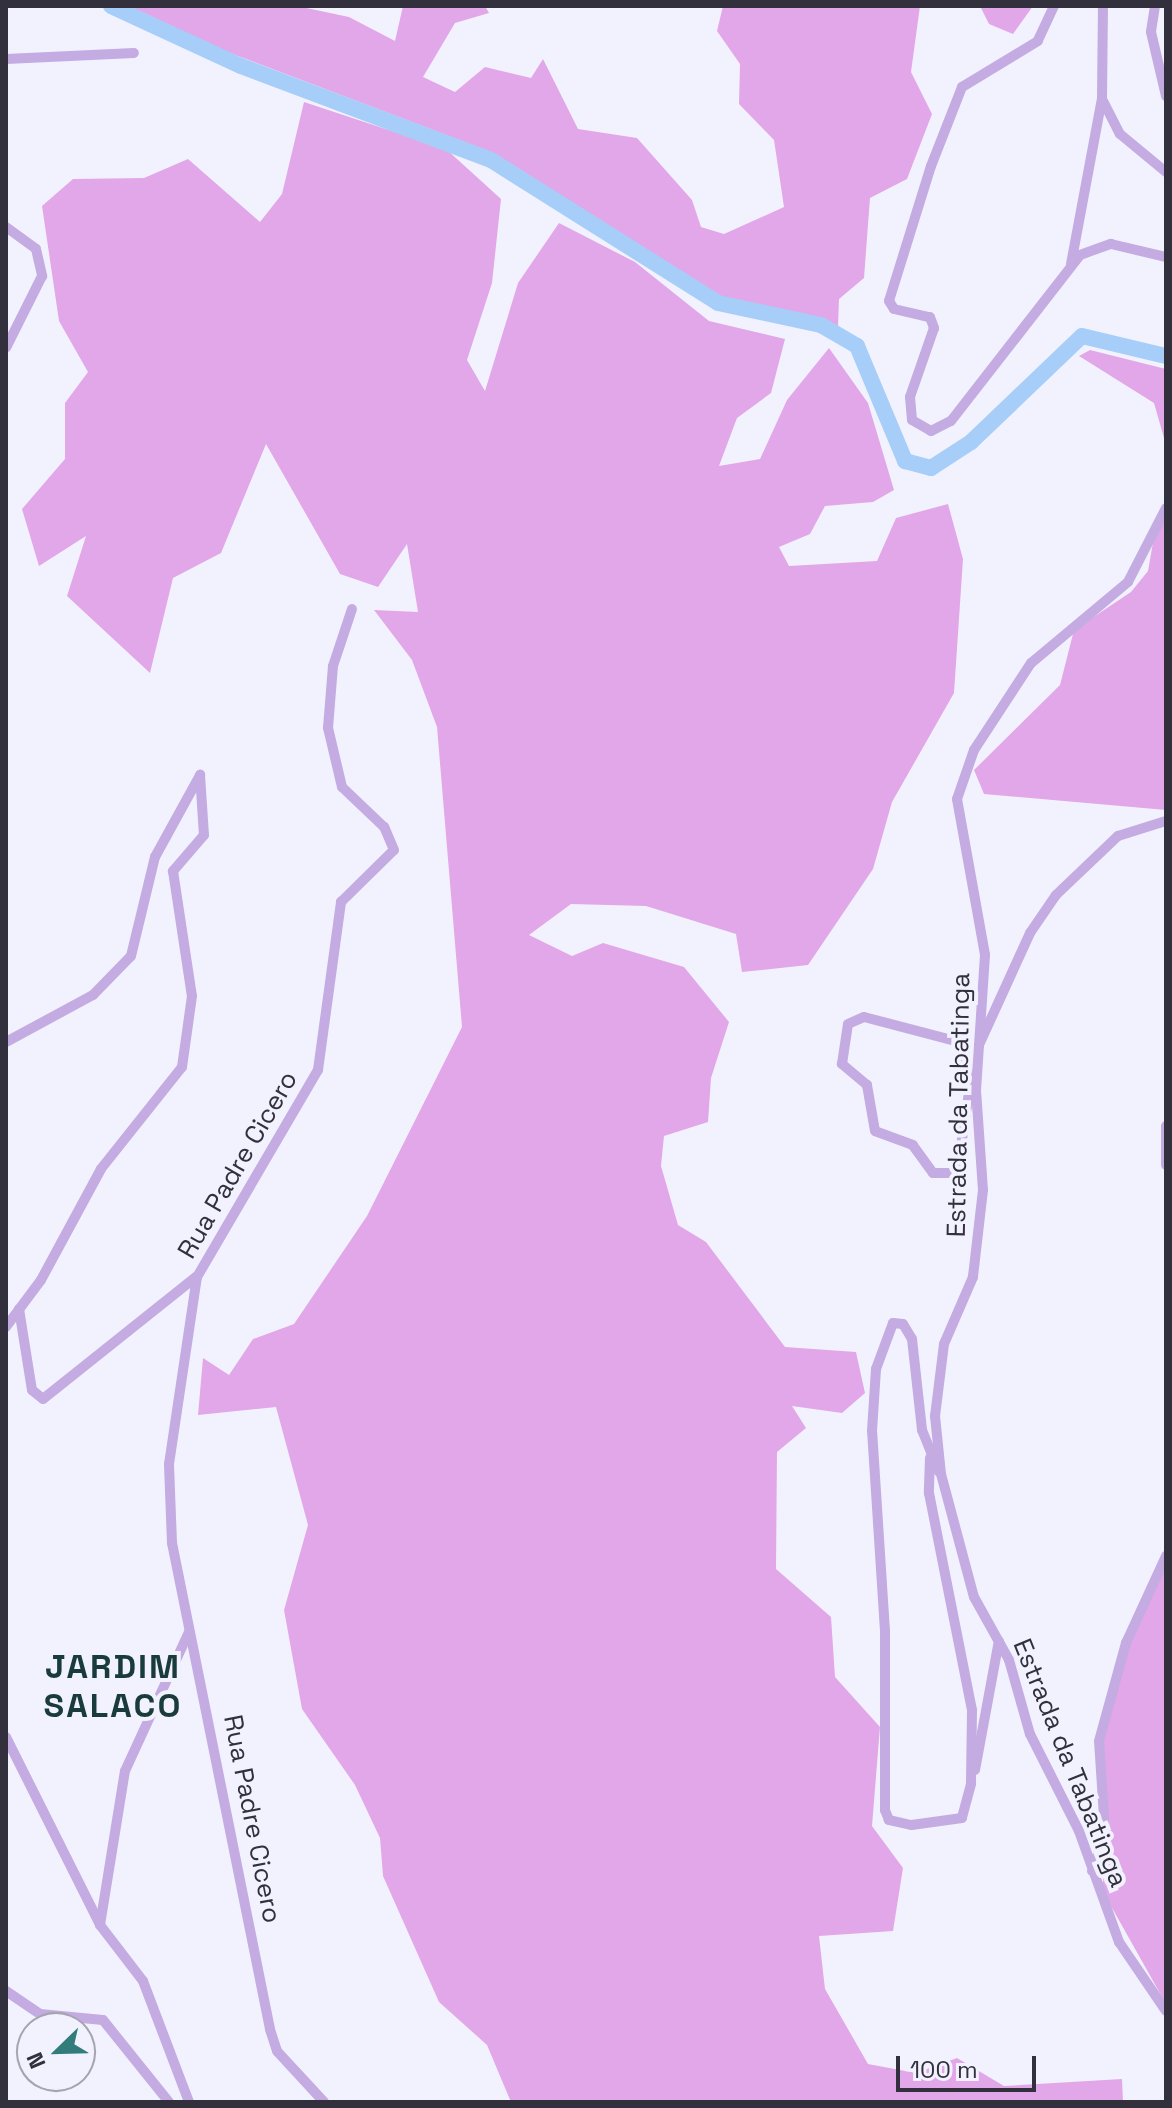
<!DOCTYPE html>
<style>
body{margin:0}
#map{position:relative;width:1172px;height:2108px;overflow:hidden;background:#f2f2fe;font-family:"Space Grotesk",sans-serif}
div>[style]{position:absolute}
.green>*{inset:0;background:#e2a7e8}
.river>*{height:16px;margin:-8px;padding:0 8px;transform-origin:8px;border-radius:8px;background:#a7cef8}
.street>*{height:10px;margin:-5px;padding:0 5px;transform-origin:5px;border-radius:5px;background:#c4abe2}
span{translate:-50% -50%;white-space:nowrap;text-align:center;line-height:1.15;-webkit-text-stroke:8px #f2f2fe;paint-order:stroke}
.street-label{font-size:26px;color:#31303c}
.district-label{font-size:34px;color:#193b3b;font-weight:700;letter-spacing:2px}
.frame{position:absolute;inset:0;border:8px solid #31303c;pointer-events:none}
.north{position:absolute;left:16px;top:2012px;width:80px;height:80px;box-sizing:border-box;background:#f2f2fe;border:2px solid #a5a4b0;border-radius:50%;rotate:247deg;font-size:22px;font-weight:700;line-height:32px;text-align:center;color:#31303c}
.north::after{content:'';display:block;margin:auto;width:28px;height:36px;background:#327c7c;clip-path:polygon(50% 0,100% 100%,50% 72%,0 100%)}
.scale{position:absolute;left:896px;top:2056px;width:140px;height:36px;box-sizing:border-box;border:4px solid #31303c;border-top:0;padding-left:10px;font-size:24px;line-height:28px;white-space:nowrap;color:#31303c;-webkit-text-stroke:6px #f2f2fe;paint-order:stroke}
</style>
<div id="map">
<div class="green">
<i style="clip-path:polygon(125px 6px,297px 6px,349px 17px,395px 41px,403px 6px,485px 6px,489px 13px,455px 23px,423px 77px,455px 92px,485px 67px,531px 78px,543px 59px,578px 129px,637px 138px,692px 200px,701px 227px,724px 234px,784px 207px,774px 140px,739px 104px,740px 64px,717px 31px,723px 6px,920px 6px,911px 72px,932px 114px,907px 179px,870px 198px,864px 278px,839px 299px,838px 327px,724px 298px,491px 152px,188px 37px)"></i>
<i style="clip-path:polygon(980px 6px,1033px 6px,1013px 34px,989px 24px)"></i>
<i style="clip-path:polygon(304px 102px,446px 149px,501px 199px,492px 283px,467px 360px,485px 391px,518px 283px,559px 223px,635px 262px,709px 321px,785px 339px,771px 393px,737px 418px,719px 466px,760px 459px,787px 400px,829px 348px,868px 403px,894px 490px,873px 502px,825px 506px,810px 534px,779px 547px,789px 566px,877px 561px,896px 518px,948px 504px,963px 559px,954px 693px,892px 802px,873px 869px,808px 965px,742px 972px,736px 934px,646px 906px,571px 904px,529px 935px,572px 956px,603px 943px,684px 967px,729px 1022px,711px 1078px,708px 1122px,664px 1136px,661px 1166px,678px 1225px,706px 1242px,785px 1347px,856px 1352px,865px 1393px,842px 1413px,792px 1406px,806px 1428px,777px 1452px,776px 1569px,831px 1617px,835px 1677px,880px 1727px,872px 1826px,903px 1868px,893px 1931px,819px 1936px,825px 1989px,868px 2064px,916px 2073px,957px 2058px,1004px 2086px,1122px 2079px,1123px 2102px,511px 2102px,487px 2045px,439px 2002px,383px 1876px,380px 1838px,355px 1785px,302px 1709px,284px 1610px,308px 1525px,276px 1407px,198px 1415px,203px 1358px,229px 1375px,253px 1339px,294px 1324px,367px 1216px,462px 1027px,437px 727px,412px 660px,374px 610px,418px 612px,407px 544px,378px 587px,340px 574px,266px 444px,221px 553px,173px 578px,150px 673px,67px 596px,86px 536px,39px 566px,22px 509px,65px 459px,65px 403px,88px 372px,59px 321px,42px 206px,73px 179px,144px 178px,188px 159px,260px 222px,282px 194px)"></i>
<i style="clip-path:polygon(1090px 350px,1166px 369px,1166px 445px,1154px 403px,1079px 356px)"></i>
<i style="clip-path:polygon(1166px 517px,1166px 810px,984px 794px,974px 770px,1060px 685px,1074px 630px,1131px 592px,1148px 571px,1156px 525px)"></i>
<i style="clip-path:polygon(1166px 1555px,1166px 2004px,1102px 1890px,1110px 1829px,1100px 1744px,1126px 1648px)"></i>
</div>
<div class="river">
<i style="left:111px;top:6px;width:143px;rotate:24.8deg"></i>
<i style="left:241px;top:66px;width:267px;rotate:20.6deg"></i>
<i style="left:491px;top:160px;width:268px;rotate:32.2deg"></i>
<i style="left:718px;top:303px;width:105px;rotate:12.1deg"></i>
<i style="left:821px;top:325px;width:42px;rotate:30.3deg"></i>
<i style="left:857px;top:346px;width:125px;rotate:67.3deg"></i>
<i style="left:905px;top:461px;width:27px;rotate:15deg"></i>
<i style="left:931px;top:468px;width:48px;rotate:-33deg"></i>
<i style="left:971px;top:442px;width:153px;rotate:-43.7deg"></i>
<i style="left:1082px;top:336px;width:86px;rotate:13.4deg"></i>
</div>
<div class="street">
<i style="left:1054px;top:6px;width:38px;rotate:115deg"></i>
<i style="left:1038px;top:41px;width:89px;rotate:148.8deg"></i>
<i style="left:962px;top:87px;width:85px;rotate:111.4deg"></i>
<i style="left:931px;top:166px;width:141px;rotate:107.3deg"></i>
<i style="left:889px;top:301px;width:9px;rotate:58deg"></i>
<i style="left:894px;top:309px;width:37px;rotate:13deg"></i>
<i style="left:930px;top:317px;width:12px;rotate:70deg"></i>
<i style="left:934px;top:328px;width:73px;rotate:109.2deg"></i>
<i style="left:910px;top:397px;width:23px;rotate:85deg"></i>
<i style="left:912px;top:420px;width:22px;rotate:30deg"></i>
<i style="left:931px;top:431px;width:22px;rotate:-27deg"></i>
<i style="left:951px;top:421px;width:210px;rotate:-52.1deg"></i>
<i style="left:1080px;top:255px;width:33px;rotate:-20deg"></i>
<i style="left:1111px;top:244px;width:57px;rotate:13.3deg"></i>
<i style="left:1155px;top:6px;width:26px;rotate:99deg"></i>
<i style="left:1151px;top:32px;width:66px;rotate:76.8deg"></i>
<i style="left:6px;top:59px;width:128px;rotate:-2.7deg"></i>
<i style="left:1102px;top:99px;width:93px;rotate:-89.4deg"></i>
<i style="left:6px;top:227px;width:37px;rotate:36deg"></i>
<i style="left:36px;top:249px;width:28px;rotate:77deg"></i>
<i style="left:42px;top:276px;width:80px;rotate:116.6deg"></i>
<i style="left:1071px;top:264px;width:168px;rotate:-79.4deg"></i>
<i style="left:1102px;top:99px;width:39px;rotate:63deg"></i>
<i style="left:1120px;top:134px;width:60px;rotate:39.6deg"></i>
<i style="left:1166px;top:508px;width:83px;rotate:117.2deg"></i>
<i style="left:1128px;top:582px;width:126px;rotate:140.1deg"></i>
<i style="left:1031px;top:663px;width:104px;rotate:123.2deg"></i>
<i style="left:974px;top:750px;width:52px;rotate:109.1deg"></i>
<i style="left:957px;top:799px;width:158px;rotate:79.8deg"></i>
<i style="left:985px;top:955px;width:135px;rotate:93.8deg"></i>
<i style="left:976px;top:1090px;width:100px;rotate:86deg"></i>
<i style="left:983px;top:1190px;width:88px;rotate:96.6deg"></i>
<i style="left:973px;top:1277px;width:73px;rotate:113.4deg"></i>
<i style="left:944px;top:1344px;width:73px;rotate:97.1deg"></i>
<i style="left:935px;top:1416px;width:58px;rotate:84.1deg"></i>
<i style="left:941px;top:1474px;width:127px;rotate:75deg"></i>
<i style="left:974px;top:1597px;width:72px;rotate:60.9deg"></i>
<i style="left:1009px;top:1660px;width:77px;rotate:74.2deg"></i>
<i style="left:1030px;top:1734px;width:109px;rotate:63.2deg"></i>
<i style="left:1079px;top:1831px;width:118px;rotate:70.2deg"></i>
<i style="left:1119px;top:1942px;width:83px;rotate:55.7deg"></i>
<i style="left:864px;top:1017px;width:102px;rotate:14.7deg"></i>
<i style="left:963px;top:1043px;width:44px;rotate:80.8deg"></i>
<i style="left:970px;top:1086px;width:88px;rotate:98.5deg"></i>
<i style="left:957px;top:1173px;width:24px;rotate:180deg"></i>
<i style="left:933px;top:1173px;width:34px;rotate:-126deg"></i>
<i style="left:913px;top:1145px;width:40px;rotate:-159.8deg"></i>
<i style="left:875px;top:1131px;width:47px;rotate:-99.9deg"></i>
<i style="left:867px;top:1085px;width:33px;rotate:-140deg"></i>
<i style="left:842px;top:1064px;width:40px;rotate:-81.5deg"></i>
<i style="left:848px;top:1024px;width:17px;rotate:-24deg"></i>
<i style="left:6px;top:1042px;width:99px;rotate:-28.4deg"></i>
<i style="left:93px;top:995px;width:54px;rotate:-45.7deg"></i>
<i style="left:131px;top:956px;width:102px;rotate:-76.4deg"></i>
<i style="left:155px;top:857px;width:94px;rotate:-61.2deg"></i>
<i style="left:200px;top:775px;width:60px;rotate:86.2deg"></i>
<i style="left:204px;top:835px;width:48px;rotate:130.7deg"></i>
<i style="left:173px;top:871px;width:126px;rotate:81.4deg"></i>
<i style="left:192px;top:996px;width:72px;rotate:98deg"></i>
<i style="left:182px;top:1067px;width:130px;rotate:128.5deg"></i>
<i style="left:101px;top:1169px;width:126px;rotate:118.4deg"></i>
<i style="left:41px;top:1280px;width:59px;rotate:126.7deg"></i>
<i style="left:979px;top:1045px;width:123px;rotate:-65.5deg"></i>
<i style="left:1030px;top:933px;width:46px;rotate:-55.6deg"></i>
<i style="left:1056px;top:895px;width:86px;rotate:-43.6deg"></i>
<i style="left:1118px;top:836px;width:50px;rotate:-17.4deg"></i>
<i style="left:1166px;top:1126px;width:39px;rotate:90deg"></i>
<i style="left:19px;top:1309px;width:82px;rotate:80.9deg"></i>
<i style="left:32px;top:1390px;width:14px;rotate:39deg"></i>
<i style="left:43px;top:1399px;width:196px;rotate:-38.6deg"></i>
<i style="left:930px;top:1458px;width:35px;rotate:92deg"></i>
<i style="left:929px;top:1493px;width:221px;rotate:78.8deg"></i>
<i style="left:972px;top:1710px;width:74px;rotate:90.8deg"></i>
<i style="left:971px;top:1784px;width:35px;rotate:105deg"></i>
<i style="left:962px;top:1818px;width:51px;rotate:172.2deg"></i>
<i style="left:911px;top:1825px;width:23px;rotate:-167deg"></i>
<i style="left:889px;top:1820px;width:11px;rotate:-112deg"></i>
<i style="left:885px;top:1810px;width:179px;rotate:-90deg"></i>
<i style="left:885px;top:1631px;width:200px;rotate:-93.7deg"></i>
<i style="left:872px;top:1431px;width:62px;rotate:-86.3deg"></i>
<i style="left:876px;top:1369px;width:49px;rotate:-69.7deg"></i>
<i style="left:893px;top:1323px;width:10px;rotate:6deg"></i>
<i style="left:903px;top:1324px;width:17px;rotate:59deg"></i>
<i style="left:912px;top:1339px;width:92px;rotate:83.7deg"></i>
<i style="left:922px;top:1430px;width:45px;rotate:68deg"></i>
<i style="left:6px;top:1737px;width:210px;rotate:63.4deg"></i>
<i style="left:100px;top:1925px;width:71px;rotate:52.5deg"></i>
<i style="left:143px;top:1981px;width:129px;rotate:69.2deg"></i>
<i style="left:975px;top:1770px;width:131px;rotate:-79.5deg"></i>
<i style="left:1092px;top:1871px;width:40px;rotate:-71.1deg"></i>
<i style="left:1105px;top:1833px;width:92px;rotate:-93.7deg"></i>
<i style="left:1099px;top:1741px;width:102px;rotate:-74.6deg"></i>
<i style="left:1126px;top:1643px;width:96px;rotate:-65.3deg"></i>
<i style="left:100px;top:1925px;width:156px;rotate:-80.8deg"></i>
<i style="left:125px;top:1771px;width:153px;rotate:-65.3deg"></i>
<i style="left:6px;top:1991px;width:41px;rotate:34.1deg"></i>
<i style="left:40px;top:2014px;width:63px;rotate:5.4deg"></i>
<i style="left:103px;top:2020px;width:105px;rotate:51.2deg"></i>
<i style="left:324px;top:2102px;width:69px;rotate:-132.7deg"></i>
<i style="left:277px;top:2051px;width:23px;rotate:-108deg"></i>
<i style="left:270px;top:2029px;width:496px;rotate:-101.4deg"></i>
<i style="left:172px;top:1543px;width:79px;rotate:-92.2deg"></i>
<i style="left:169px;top:1464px;width:189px;rotate:-81.5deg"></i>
<i style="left:197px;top:1277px;width:240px;rotate:-59.7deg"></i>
<i style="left:318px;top:1070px;width:170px;rotate:-82.2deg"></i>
<i style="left:341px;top:902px;width:74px;rotate:-44.5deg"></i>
<i style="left:394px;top:850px;width:25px;rotate:-113deg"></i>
<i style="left:384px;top:827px;width:58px;rotate:-136.4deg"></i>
<i style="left:342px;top:787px;width:61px;rotate:-103.3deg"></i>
<i style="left:328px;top:728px;width:62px;rotate:-85.4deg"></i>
<i style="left:333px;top:666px;width:60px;rotate:-71.6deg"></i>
</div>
<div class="street-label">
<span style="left:959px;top:1105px;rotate:-89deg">Estrada da Tabatinga</span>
<span style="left:238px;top:1165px;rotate:-60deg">Rua Padre Cicero</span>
<span style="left:1070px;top:1763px;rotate:68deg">Estrada da Tabatinga</span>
<span style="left:252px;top:1819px;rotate:79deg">Rua Padre Cicero</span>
</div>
<div class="district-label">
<span style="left:113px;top:1686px">JARDIM<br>SALACO</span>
</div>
<div class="frame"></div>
<div class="north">N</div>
<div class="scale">100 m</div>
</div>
